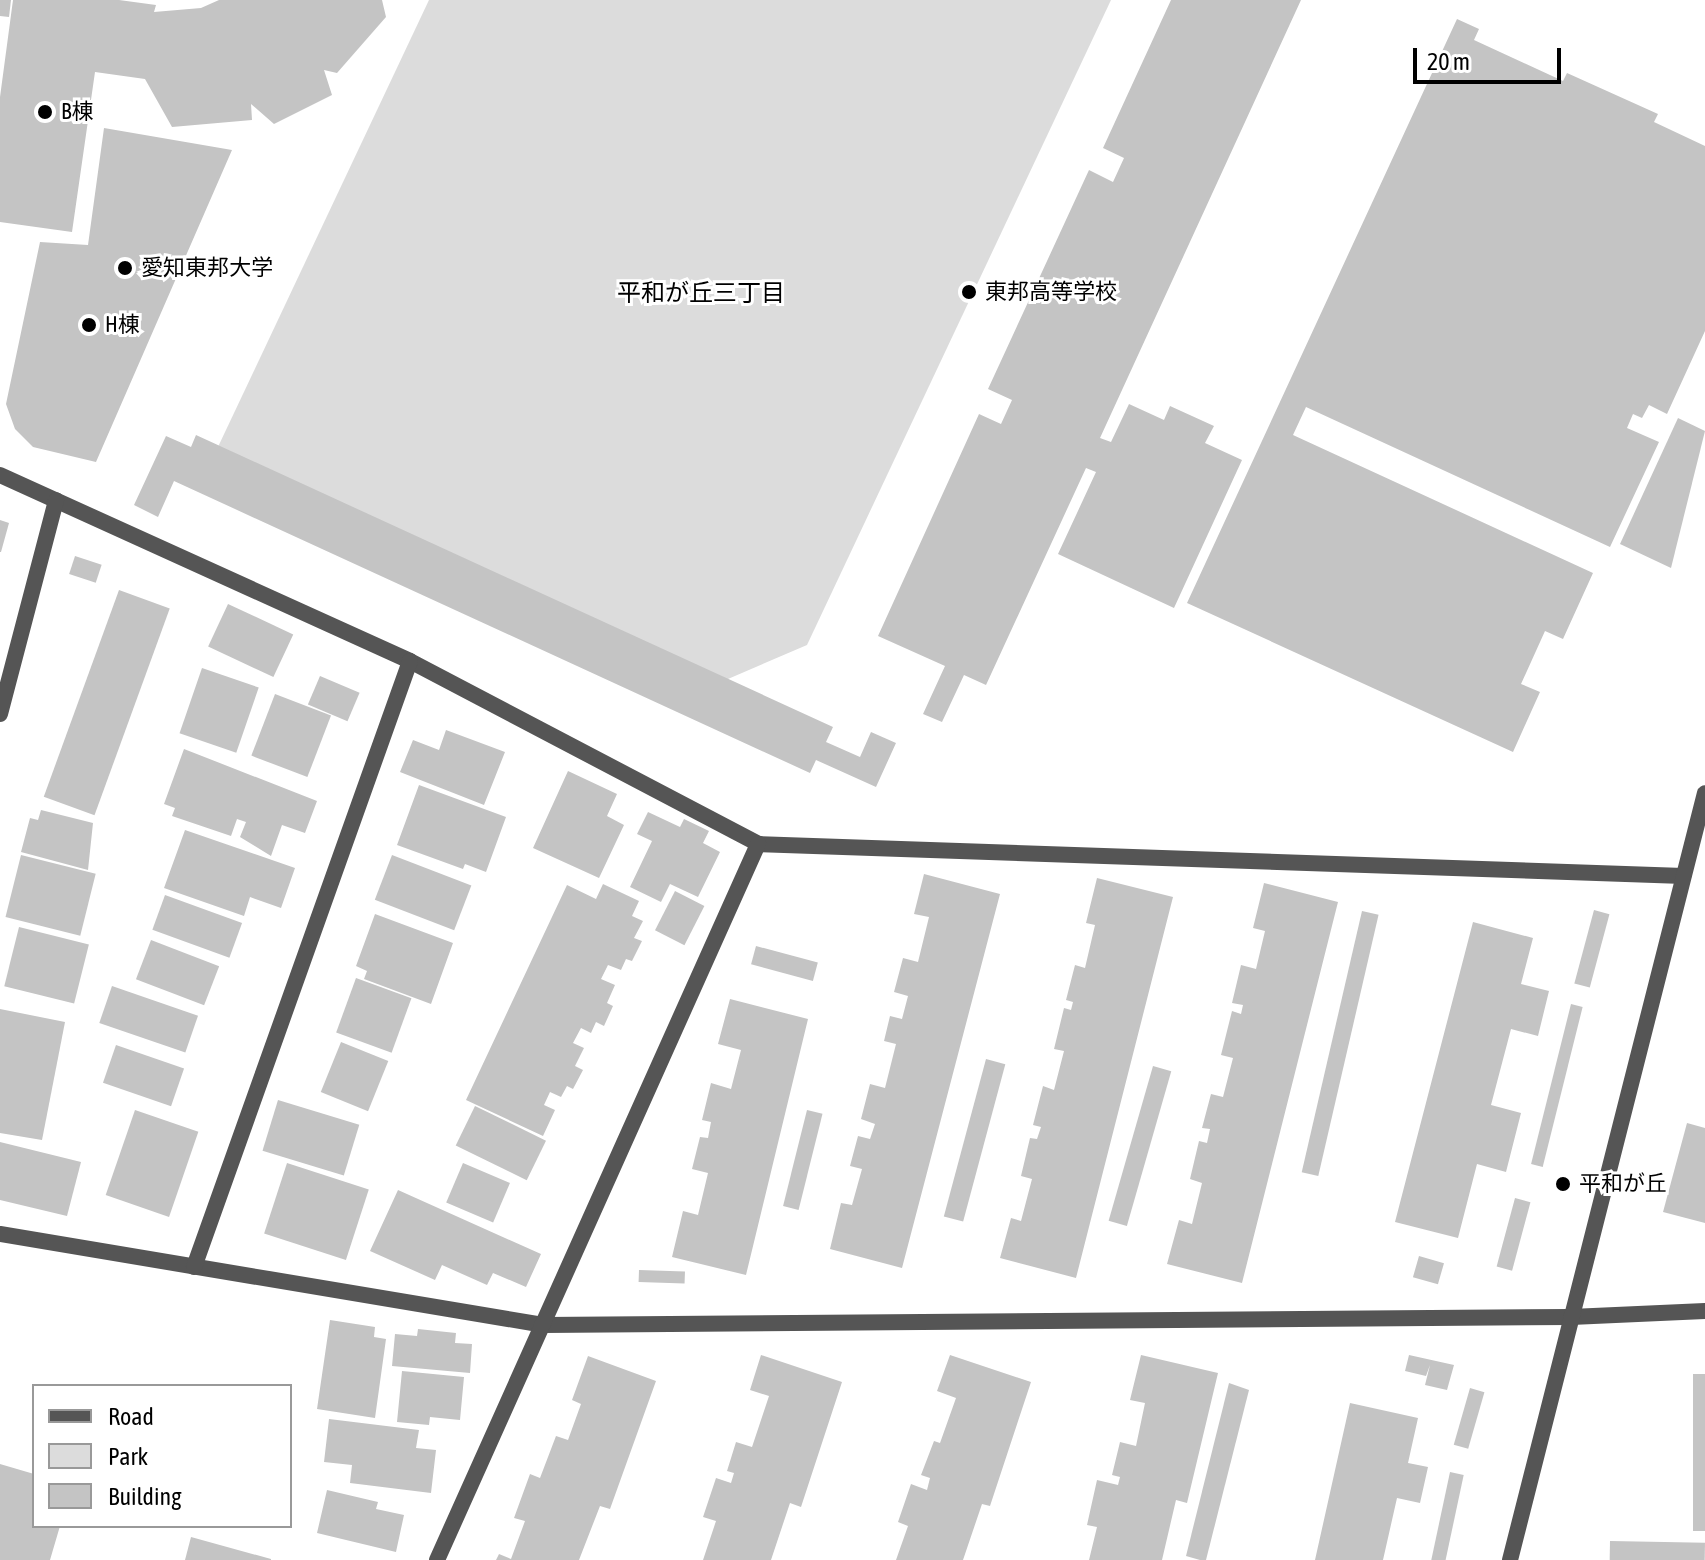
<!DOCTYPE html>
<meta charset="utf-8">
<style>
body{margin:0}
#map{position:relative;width:1705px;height:1560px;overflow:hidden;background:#fff;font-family:"Asap Condensed","Noto Sans JP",sans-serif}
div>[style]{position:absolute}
.green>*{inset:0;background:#dcdcdc}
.building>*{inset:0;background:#c4c4c4;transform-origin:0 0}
.minor>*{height:16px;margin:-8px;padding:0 8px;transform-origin:8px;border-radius:8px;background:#555}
.tertiary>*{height:16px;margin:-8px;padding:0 8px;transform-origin:8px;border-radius:8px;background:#555}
.dots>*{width:22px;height:22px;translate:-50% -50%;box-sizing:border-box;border:4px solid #fff;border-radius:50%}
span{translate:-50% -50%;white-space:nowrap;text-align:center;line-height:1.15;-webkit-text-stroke:6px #fff;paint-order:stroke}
.poi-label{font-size:22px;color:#000}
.left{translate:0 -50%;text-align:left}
.neighbourhood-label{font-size:24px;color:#000}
.legend{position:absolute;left:32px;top:1384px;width:260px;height:144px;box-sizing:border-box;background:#fff;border:2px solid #999;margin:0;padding:10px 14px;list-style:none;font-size:24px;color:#000}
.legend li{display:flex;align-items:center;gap:16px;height:40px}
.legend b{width:40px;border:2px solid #999}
.scale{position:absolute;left:1413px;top:48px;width:148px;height:36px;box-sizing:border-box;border:4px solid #000;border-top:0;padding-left:10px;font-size:24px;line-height:28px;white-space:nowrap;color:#000;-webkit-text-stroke:6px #fff;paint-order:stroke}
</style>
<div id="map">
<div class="green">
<i style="clip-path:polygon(429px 0,1111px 0,807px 645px,721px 682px,217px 449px)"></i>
</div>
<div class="building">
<i style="clip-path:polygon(0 0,11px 0,9px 17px,0 16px)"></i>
<i style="clip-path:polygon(13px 0,119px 0,156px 5px,154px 12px,201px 8px,219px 0,382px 0,386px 17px,337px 73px,324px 70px,332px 95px,274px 124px,251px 104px,252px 120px,172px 127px,145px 79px,95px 72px,72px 232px,0 222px,0 97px)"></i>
<i style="clip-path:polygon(1171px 0,1301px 0,1100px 438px,1111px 442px,1129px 404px,1164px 420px,1170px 406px,1214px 426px,1205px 443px,1242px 460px,1174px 608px,1058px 554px,1096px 472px,1086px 468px,986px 685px,964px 675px,942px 722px,923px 714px,945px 666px,878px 636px,979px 414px,1001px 424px,1012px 400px,988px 389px,1089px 170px,1113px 182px,1124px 158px,1103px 148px)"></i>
<i style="clip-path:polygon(1457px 19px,1479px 29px,1474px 40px,1563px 81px,1567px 73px,1658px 114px,1654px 122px,1705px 146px,1705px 331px,1667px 414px,1649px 405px,1642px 418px,1633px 414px,1627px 428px,1659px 442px,1610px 547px,1306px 407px,1293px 435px,1593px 573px,1563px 639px,1545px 631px,1521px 684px,1540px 692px,1513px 752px,1187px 603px)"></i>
<i style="clip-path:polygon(104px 128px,232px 150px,96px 462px,33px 447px,15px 429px,6px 404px,40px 242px,88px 245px)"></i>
<i style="clip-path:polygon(1678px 418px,1705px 431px,1671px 568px,1620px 544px)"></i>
<i style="clip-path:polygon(196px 435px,833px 727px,826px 742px,860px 757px,871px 732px,896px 743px,876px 787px,816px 760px,810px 773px,174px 481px,158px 517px,134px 505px,166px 436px,191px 447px)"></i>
<i style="clip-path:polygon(0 520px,9px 523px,1px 552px,0 552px)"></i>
<i style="left:75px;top:556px;width:28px;height:19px;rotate:18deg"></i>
<i style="left:119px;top:590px;width:54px;height:220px;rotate:20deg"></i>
<i style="left:228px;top:604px;width:72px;height:47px;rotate:25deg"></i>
<i style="left:202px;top:668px;width:60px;height:69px;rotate:19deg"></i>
<i style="left:320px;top:676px;width:43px;height:31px;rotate:23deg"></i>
<i style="left:275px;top:694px;width:60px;height:66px;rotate:21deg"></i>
<i style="clip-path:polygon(446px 730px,505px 752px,484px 805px,400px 772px,413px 740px,439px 750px)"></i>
<i style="clip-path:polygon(184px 749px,317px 801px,305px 833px,282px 825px,271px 856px,240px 837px,246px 822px,237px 819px,231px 836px,172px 816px,175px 808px,164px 804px)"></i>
<i style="clip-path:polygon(568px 771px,617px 794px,607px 816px,624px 825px,599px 878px,533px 848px)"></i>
<i style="clip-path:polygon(419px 785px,506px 817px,486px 872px,465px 864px,463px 869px,397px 845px)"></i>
<i style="clip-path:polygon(41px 810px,93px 823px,88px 870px,21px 852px,30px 818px,38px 820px)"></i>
<i style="clip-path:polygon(648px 812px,680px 827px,684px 819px,709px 831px,703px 843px,720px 852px,698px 897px,670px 884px,661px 902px,630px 887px,652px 841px,637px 834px)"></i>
<i style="clip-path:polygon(185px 830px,295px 868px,281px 908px,250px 897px,244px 916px,164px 888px)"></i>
<i style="left:21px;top:855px;width:77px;height:64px;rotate:14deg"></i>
<i style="left:392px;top:855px;width:85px;height:48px;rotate:21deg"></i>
<i style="clip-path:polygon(924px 874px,1000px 894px,902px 1268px,830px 1249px,841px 1203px,852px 1205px,862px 1169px,850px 1166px,858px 1136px,870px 1139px,875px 1124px,861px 1119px,870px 1084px,885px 1088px,896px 1044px,884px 1041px,890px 1016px,902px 1019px,908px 996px,894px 992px,903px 958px,918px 962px,929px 917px,914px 914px)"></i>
<i style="clip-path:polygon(1097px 878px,1173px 897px,1076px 1278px,1000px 1258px,1011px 1218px,1021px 1221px,1032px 1179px,1021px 1176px,1030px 1138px,1037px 1139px,1041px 1127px,1033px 1125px,1043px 1086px,1054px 1090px,1064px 1051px,1054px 1049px,1064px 1008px,1071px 1010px,1073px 1002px,1066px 1000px,1075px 965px,1085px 968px,1095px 925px,1086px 923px)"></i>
<i style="clip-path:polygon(1264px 883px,1338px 902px,1242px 1283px,1167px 1264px,1179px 1220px,1192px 1224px,1202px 1183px,1190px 1179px,1199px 1141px,1207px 1143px,1210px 1129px,1202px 1128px,1211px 1094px,1223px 1097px,1233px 1058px,1221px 1055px,1232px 1011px,1241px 1014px,1243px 1005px,1232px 1003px,1241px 965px,1256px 969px,1265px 931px,1253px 928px)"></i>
<i style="clip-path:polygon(603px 884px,639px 901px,632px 916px,643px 921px,634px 938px,642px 941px,632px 961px,626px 959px,621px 970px,608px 965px,601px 979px,615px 985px,607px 1003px,613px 1006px,604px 1026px,596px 1022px,591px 1033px,581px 1028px,573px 1043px,584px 1048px,575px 1066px,583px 1070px,573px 1089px,567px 1086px,561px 1097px,550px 1092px,544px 1105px,555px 1110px,543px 1136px,466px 1100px,567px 885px,596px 899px)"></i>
<i style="left:675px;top:891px;width:33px;height:44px;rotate:27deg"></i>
<i style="left:165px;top:895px;width:82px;height:37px;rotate:20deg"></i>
<i style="left:1594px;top:910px;width:16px;height:76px;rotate:15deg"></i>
<i style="left:1362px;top:911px;width:17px;height:268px;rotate:13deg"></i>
<i style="clip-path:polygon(375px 914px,453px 943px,431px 1004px,364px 979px,367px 971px,356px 966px)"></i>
<i style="clip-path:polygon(1473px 922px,1533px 938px,1521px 984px,1549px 991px,1538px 1036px,1511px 1029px,1491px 1105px,1521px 1113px,1506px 1172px,1477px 1164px,1458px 1238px,1395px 1222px)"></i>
<i style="left:19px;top:927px;width:72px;height:61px;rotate:14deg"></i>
<i style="left:151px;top:940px;width:73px;height:42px;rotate:21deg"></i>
<i style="left:756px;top:946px;width:64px;height:19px;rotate:15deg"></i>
<i style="left:356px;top:978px;width:59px;height:58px;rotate:20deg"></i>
<i style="left:112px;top:986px;width:91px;height:39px;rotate:19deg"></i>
<i style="clip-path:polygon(730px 999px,808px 1019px,746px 1275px,672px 1257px,683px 1211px,698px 1215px,708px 1173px,692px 1169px,700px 1137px,708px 1138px,711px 1122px,702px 1120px,711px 1083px,731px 1089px,741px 1050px,718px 1044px)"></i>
<i style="left:1571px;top:1004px;width:12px;height:165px;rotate:14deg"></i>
<i style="clip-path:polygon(0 1009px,65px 1022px,42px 1140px,0 1133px)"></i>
<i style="left:341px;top:1042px;width:51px;height:54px;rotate:22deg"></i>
<i style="left:116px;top:1045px;width:72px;height:40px;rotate:19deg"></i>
<i style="left:986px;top:1059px;width:20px;height:163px;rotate:15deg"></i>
<i style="left:1153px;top:1066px;width:19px;height:161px;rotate:16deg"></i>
<i style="left:278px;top:1100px;width:85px;height:53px;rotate:17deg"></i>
<i style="left:475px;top:1106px;width:79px;height:44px;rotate:26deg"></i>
<i style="left:135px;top:1110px;width:67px;height:90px;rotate:19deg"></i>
<i style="left:807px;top:1110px;width:16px;height:99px;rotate:14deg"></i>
<i style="clip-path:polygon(1687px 1123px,1705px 1128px,1705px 1223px,1663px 1212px)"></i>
<i style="clip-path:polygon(0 1142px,81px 1162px,67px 1216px,0 1200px)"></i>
<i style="left:287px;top:1163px;width:86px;height:74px;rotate:18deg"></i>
<i style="left:463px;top:1163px;width:51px;height:43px;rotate:23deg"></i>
<i style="clip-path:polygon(398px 1190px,541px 1254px,526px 1287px,493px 1273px,487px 1285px,442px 1265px,435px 1280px,370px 1251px)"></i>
<i style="left:1515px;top:1198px;width:16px;height:71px;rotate:15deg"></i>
<i style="left:1419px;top:1256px;width:26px;height:22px;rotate:16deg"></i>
<i style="left:639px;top:1270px;width:46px;height:12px;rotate:2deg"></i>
<i style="clip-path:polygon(330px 1320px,375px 1327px,374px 1337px,386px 1339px,375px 1418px,317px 1409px)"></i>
<i style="clip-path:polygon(418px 1329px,456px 1333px,455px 1343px,472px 1344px,470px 1373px,392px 1366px,395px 1334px,417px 1336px)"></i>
<i style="clip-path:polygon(761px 1355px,842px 1382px,801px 1507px,790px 1503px,771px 1560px,703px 1560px,716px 1521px,703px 1517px,716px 1478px,731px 1483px,734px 1473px,727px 1471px,736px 1442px,752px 1447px,769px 1396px,750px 1390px)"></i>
<i style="clip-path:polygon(950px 1355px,1031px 1382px,990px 1506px,982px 1504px,963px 1560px,896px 1560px,908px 1526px,898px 1522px,911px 1484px,927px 1490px,930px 1478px,921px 1475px,934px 1441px,940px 1443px,956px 1398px,937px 1391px)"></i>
<i style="clip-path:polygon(1141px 1355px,1218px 1373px,1187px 1503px,1176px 1500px,1162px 1560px,1089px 1560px,1097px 1527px,1087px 1525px,1097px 1480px,1118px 1485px,1120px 1477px,1112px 1475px,1120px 1442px,1136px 1446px,1145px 1403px,1130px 1400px)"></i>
<i style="clip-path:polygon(1409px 1355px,1454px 1365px,1447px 1390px,1425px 1385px,1430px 1365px,1426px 1376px,1405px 1371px)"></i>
<i style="clip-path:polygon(588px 1356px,656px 1381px,610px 1509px,600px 1506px,579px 1560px,496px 1560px,499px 1554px,511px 1559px,525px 1521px,514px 1518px,530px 1474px,540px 1478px,556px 1436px,568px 1440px,581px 1404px,572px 1400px)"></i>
<i style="clip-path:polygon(402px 1371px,464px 1377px,460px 1420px,430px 1417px,429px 1425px,397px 1422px)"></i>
<i style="left:1693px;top:1374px;width:12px;height:157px"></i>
<i style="clip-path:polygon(1229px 1383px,1249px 1390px,1206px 1560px,1200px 1560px,1186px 1556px)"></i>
<i style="left:1470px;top:1388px;width:15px;height:59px;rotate:16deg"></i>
<i style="clip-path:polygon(1350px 1403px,1418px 1418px,1408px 1463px,1428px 1467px,1420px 1503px,1397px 1498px,1383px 1560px,1315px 1560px)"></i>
<i style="clip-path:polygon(329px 1419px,419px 1430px,416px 1448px,436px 1450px,431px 1493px,350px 1483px,352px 1465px,324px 1462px)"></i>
<i style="clip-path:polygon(0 1464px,34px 1474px,34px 1526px,60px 1526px,50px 1560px,0 1560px)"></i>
<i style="left:1450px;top:1472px;width:14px;height:91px;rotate:12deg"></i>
<i style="clip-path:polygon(327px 1490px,378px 1502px,376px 1509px,404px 1515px,396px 1552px,317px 1533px)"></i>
<i style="clip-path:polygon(191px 1537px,271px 1559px,271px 1560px,185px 1560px)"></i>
<i style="left:1610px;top:1541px;width:95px;height:19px;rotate:1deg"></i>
</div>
<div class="minor">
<i style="left:0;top:475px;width:450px;rotate:24.4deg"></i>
<i style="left:410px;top:661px;width:393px;rotate:27.7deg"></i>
<i style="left:758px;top:844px;width:926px;rotate:1.98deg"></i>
<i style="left:0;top:714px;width:221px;rotate:-75.3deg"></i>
<i style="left:0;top:1234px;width:552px;rotate:9.5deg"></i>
<i style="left:544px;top:1325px;width:1027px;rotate:-0.45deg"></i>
<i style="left:1571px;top:1317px;width:134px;rotate:-2.6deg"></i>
<i style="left:194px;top:1267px;width:643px;rotate:-70.38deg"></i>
<i style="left:437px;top:1560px;width:785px;rotate:-65.85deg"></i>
</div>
<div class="tertiary">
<i style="left:1510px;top:1560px;width:791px;rotate:-75.74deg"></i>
</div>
<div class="dots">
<i style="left:45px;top:112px;background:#000"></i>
<i style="left:125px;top:268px;background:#000"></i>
<i style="left:969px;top:292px;background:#000"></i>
<i style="left:89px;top:325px;background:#000"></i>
<i style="left:1563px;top:1184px;background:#000"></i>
</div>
<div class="poi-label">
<span class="left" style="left:61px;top:112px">B棟</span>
<span class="left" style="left:141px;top:268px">愛知東邦大学</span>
<span class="left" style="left:985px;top:292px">東邦高等学校</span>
<span class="left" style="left:105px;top:325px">H棟</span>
<span class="left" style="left:1579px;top:1184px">平和が丘</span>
</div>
<div class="neighbourhood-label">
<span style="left:701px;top:293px">平和が丘三丁目</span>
</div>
<ul class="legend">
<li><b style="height:10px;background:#555"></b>Road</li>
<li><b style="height:22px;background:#dcdcdc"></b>Park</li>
<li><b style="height:22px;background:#c4c4c4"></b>Building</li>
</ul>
<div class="scale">20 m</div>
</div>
